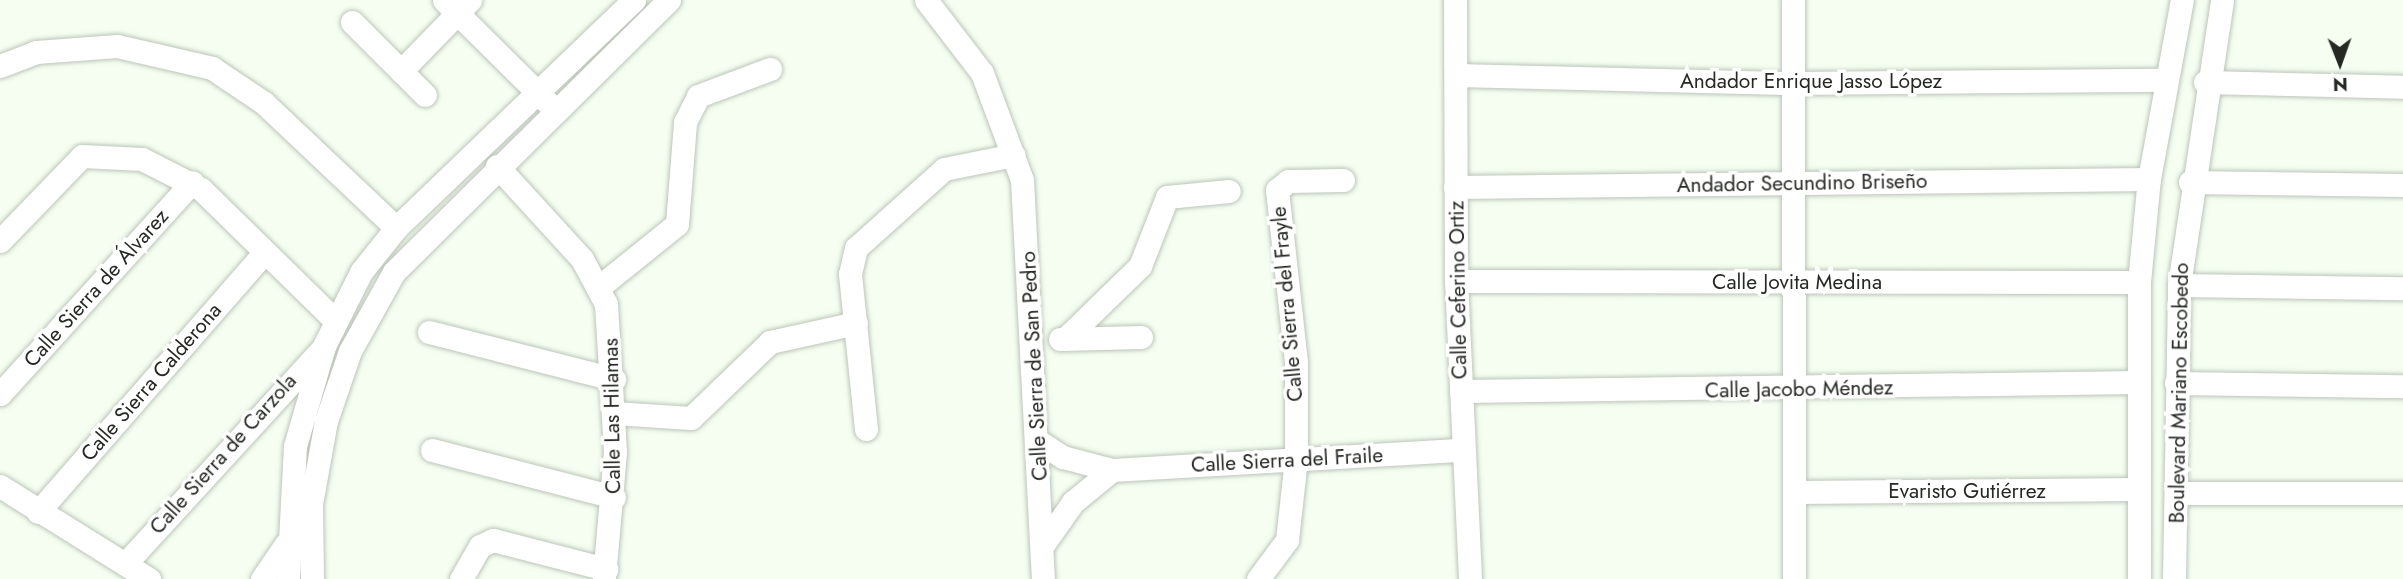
<!DOCTYPE html>
<meta charset="utf-8">
<style>
body{margin:0}
#map{position:relative;width:2403px;height:579px;overflow:hidden;background:#f5fef1;font-family:Jost,sans-serif}
div>[style]{position:absolute}
.roads{filter:drop-shadow(0 0 2px #bcc5b9) drop-shadow(0 0 2px #bcc5b9)}
.minor>*{height:23px;margin:-11.5px;padding:0 11.5px;transform-origin:11.5px;border-radius:11.5px;background:#fff}
span{translate:-50% -50%;white-space:nowrap;text-align:center;line-height:1.15;-webkit-text-stroke:7px #fff;paint-order:stroke}
.street-label{font-size:21px;color:#252823}
.north{position:absolute;left:2305px;top:28px;width:70px;height:70px;-webkit-text-stroke:5px #fff;paint-order:stroke;rotate:179deg;font-size:19px;font-weight:700;line-height:28px;text-align:center;color:#252823}
.north::after{content:'';display:block;margin:auto;width:24px;height:32px;background:#252823;clip-path:polygon(50% 0,100% 100%,50% 72%,0 100%)}
</style>
<div id="map">
<div class="roads">
<div class="minor">
<i style="left:444px;top:0;width:148px;rotate:44.7deg"></i>
<i style="left:926px;top:0;width:92px;rotate:52.5deg"></i>
<i style="left:982px;top:73px;width:114px;rotate:69.5deg"></i>
<i style="left:1022px;top:180px;width:400px;rotate:87deg"></i>
<i style="left:1455px;top:0;width:281px;rotate:89.8deg"></i>
<i style="left:1456px;top:281px;width:298px;rotate:87.3deg"></i>
<i style="left:1793px;top:0;width:579px;rotate:89.9deg"></i>
<i style="left:352px;top:22px;width:103px;rotate:45deg"></i>
<i style="left:0;top:66px;width:39px;rotate:-21deg"></i>
<i style="left:36px;top:52px;width:81px;rotate:-4.2deg"></i>
<i style="left:117px;top:46px;width:98px;rotate:13deg"></i>
<i style="left:212px;top:68px;width:63px;rotate:33.9deg"></i>
<i style="left:264px;top:103px;width:182px;rotate:43.4deg"></i>
<i style="left:401px;top:71px;width:99px;rotate:-45.8deg"></i>
<i style="left:1456px;top:75px;width:338px;rotate:1.4deg"></i>
<i style="left:1794px;top:83px;width:372px;rotate:-0.5deg"></i>
<i style="left:2205px;top:82px;width:198px;rotate:1.4deg"></i>
<i style="left:497px;top:166px;width:126px;rotate:47.6deg"></i>
<i style="left:582px;top:259px;width:51px;rotate:61.9deg"></i>
<i style="left:606px;top:304px;width:148px;rotate:86.5deg"></i>
<i style="left:615px;top:452px;width:127px;rotate:95deg"></i>
<i style="left:2190px;top:182px;width:213px;rotate:0.8deg"></i>
<i style="left:1455px;top:187px;width:694px;rotate:-0.66deg"></i>
<i style="left:0;top:241px;width:118px;rotate:-46deg"></i>
<i style="left:82px;top:156px;width:60px;rotate:2.9deg"></i>
<i style="left:142px;top:159px;width:66px;rotate:27deg"></i>
<i style="left:201px;top:189px;width:189px;rotate:44.4deg"></i>
<i style="left:1456px;top:281px;width:683px;rotate:0.08deg"></i>
<i style="left:2179px;top:285px;width:224px;rotate:0.8deg"></i>
<i style="left:599px;top:287px;width:100px;rotate:-38.9deg"></i>
<i style="left:677px;top:224px;width:102px;rotate:-85.5deg"></i>
<i style="left:685px;top:122px;width:29px;rotate:-63deg"></i>
<i style="left:698px;top:96px;width:77px;rotate:-20.6deg"></i>
<i style="left:429px;top:332px;width:191px;rotate:14.3deg"></i>
<i style="left:1060px;top:339px;width:81px;rotate:-1.4deg"></i>
<i style="left:1065px;top:339px;width:105px;rotate:-44.2deg"></i>
<i style="left:1140px;top:266px;width:74px;rotate:-68.6deg"></i>
<i style="left:1167px;top:197px;width:62px;rotate:-5.5deg"></i>
<i style="left:2176px;top:383px;width:227px;rotate:0.8deg"></i>
<i style="left:1461px;top:391px;width:676px;rotate:-0.76deg"></i>
<i style="left:0;top:394px;width:286px;rotate:-47.8deg"></i>
<i style="left:614px;top:413px;width:77px;rotate:3.7deg"></i>
<i style="left:691px;top:418px;width:110px;rotate:-43.9deg"></i>
<i style="left:770px;top:342px;width:88px;rotate:-12.5deg"></i>
<i style="left:866px;top:429px;width:156px;rotate:-95.9deg"></i>
<i style="left:850px;top:274px;width:27px;rotate:-77deg"></i>
<i style="left:856px;top:248px;width:118px;rotate:-41.9deg"></i>
<i style="left:944px;top:169px;width:71px;rotate:-11.3deg"></i>
<i style="left:1038px;top:441px;width:30px;rotate:33deg"></i>
<i style="left:1063px;top:457px;width:51px;rotate:14.9deg"></i>
<i style="left:1112px;top:470px;width:351px;rotate:-3.3deg"></i>
<i style="left:432px;top:450px;width:188px;rotate:14.5deg"></i>
<i style="left:0;top:486px;width:176px;rotate:32deg"></i>
<i style="left:1796px;top:492px;width:342px;rotate:-0.5deg"></i>
<i style="left:2176px;top:493px;width:227px"></i>
<i style="left:38px;top:512px;width:345px;rotate:-48.9deg"></i>
<i style="left:1045px;top:542px;width:49px;rotate:-55deg"></i>
<i style="left:1073px;top:502px;width:50px;rotate:-39.4deg"></i>
<i style="left:125px;top:564px;width:294px;rotate:-47.5deg"></i>
<i style="left:262px;top:579px;width:42px;rotate:-55.6deg"></i>
<i style="left:288px;top:579px;width:133px;rotate:-87deg"></i>
<i style="left:295px;top:446px;width:104px;rotate:-73.8deg"></i>
<i style="left:324px;top:346px;width:83px;rotate:-63.4deg"></i>
<i style="left:361px;top:272px;width:56px;rotate:-51.5deg"></i>
<i style="left:396px;top:228px;width:330px;rotate:-43.8deg"></i>
<i style="left:312px;top:579px;width:75px;rotate:-90.8deg"></i>
<i style="left:311px;top:504px;width:84px;rotate:-79.8deg"></i>
<i style="left:326px;top:421px;width:74px;rotate:-71.1deg"></i>
<i style="left:350px;top:351px;width:90px;rotate:-60.9deg"></i>
<i style="left:394px;top:272px;width:387px;rotate:-44.7deg"></i>
<i style="left:461px;top:579px;width:38px;rotate:-60deg"></i>
<i style="left:480px;top:546px;width:14px;rotate:-25deg"></i>
<i style="left:493px;top:540px;width:117px;rotate:14.4deg"></i>
<i style="left:1258px;top:579px;width:49px;rotate:-53.4deg"></i>
<i style="left:1287px;top:540px;width:81px;rotate:-83.7deg"></i>
<i style="left:1296px;top:459px;width:97px;rotate:-90deg"></i>
<i style="left:1296px;top:362px;width:173px;rotate:-96.3deg"></i>
<i style="left:1277px;top:190px;width:14px;rotate:-39deg"></i>
<i style="left:1288px;top:181px;width:55px;rotate:-1deg"></i>
<i style="left:2139px;top:579px;width:297px;rotate:-90deg"></i>
<i style="left:2139px;top:282px;width:103px;rotate:-84.5deg"></i>
<i style="left:2149px;top:179px;width:182px;rotate:-79.6deg"></i>
<i style="left:2174px;top:579px;width:294px;rotate:-89deg"></i>
<i style="left:2179px;top:285px;width:288px;rotate:-81.4deg"></i>
</div>
</div>
<div class="street-label">
<span style="left:1811px;top:81px">Andador Enrique Jasso López</span>
<span style="left:1802px;top:183px;rotate:-1deg">Andador Secundino Briseño</span>
<span style="left:1797px;top:282px">Calle Jovita Medina</span>
<span style="left:96px;top:288px;rotate:-48deg">Calle Sierra de Álvarez</span>
<span style="left:1458px;top:290px;rotate:-91deg">Calle Ceferino Ortiz</span>
<span style="left:1287px;top:304px;rotate:-95deg">Calle Sierra del Frayle</span>
<span style="left:1034px;top:366px;rotate:-93deg">Calle Sierra de San Pedro</span>
<span style="left:151px;top:382px;rotate:-49deg">Calle Sierra Calderona</span>
<span style="left:1799px;top:389px;rotate:-1deg">Calle Jacobo Méndez</span>
<span style="left:2179px;top:393px;rotate:-89deg">Boulevard Mariano Escobedo</span>
<span style="left:612px;top:416px;rotate:-91deg">Calle Las Hilamas</span>
<span style="left:223px;top:454px;rotate:-48deg">Calle Sierra de Carzola</span>
<span style="left:1287px;top:460px;rotate:-3deg">Calle Sierra del Fraile</span>
<span style="left:1967px;top:491px">Evaristo Gutiérrez</span>
</div>
<div class="north">N</div>
</div>
